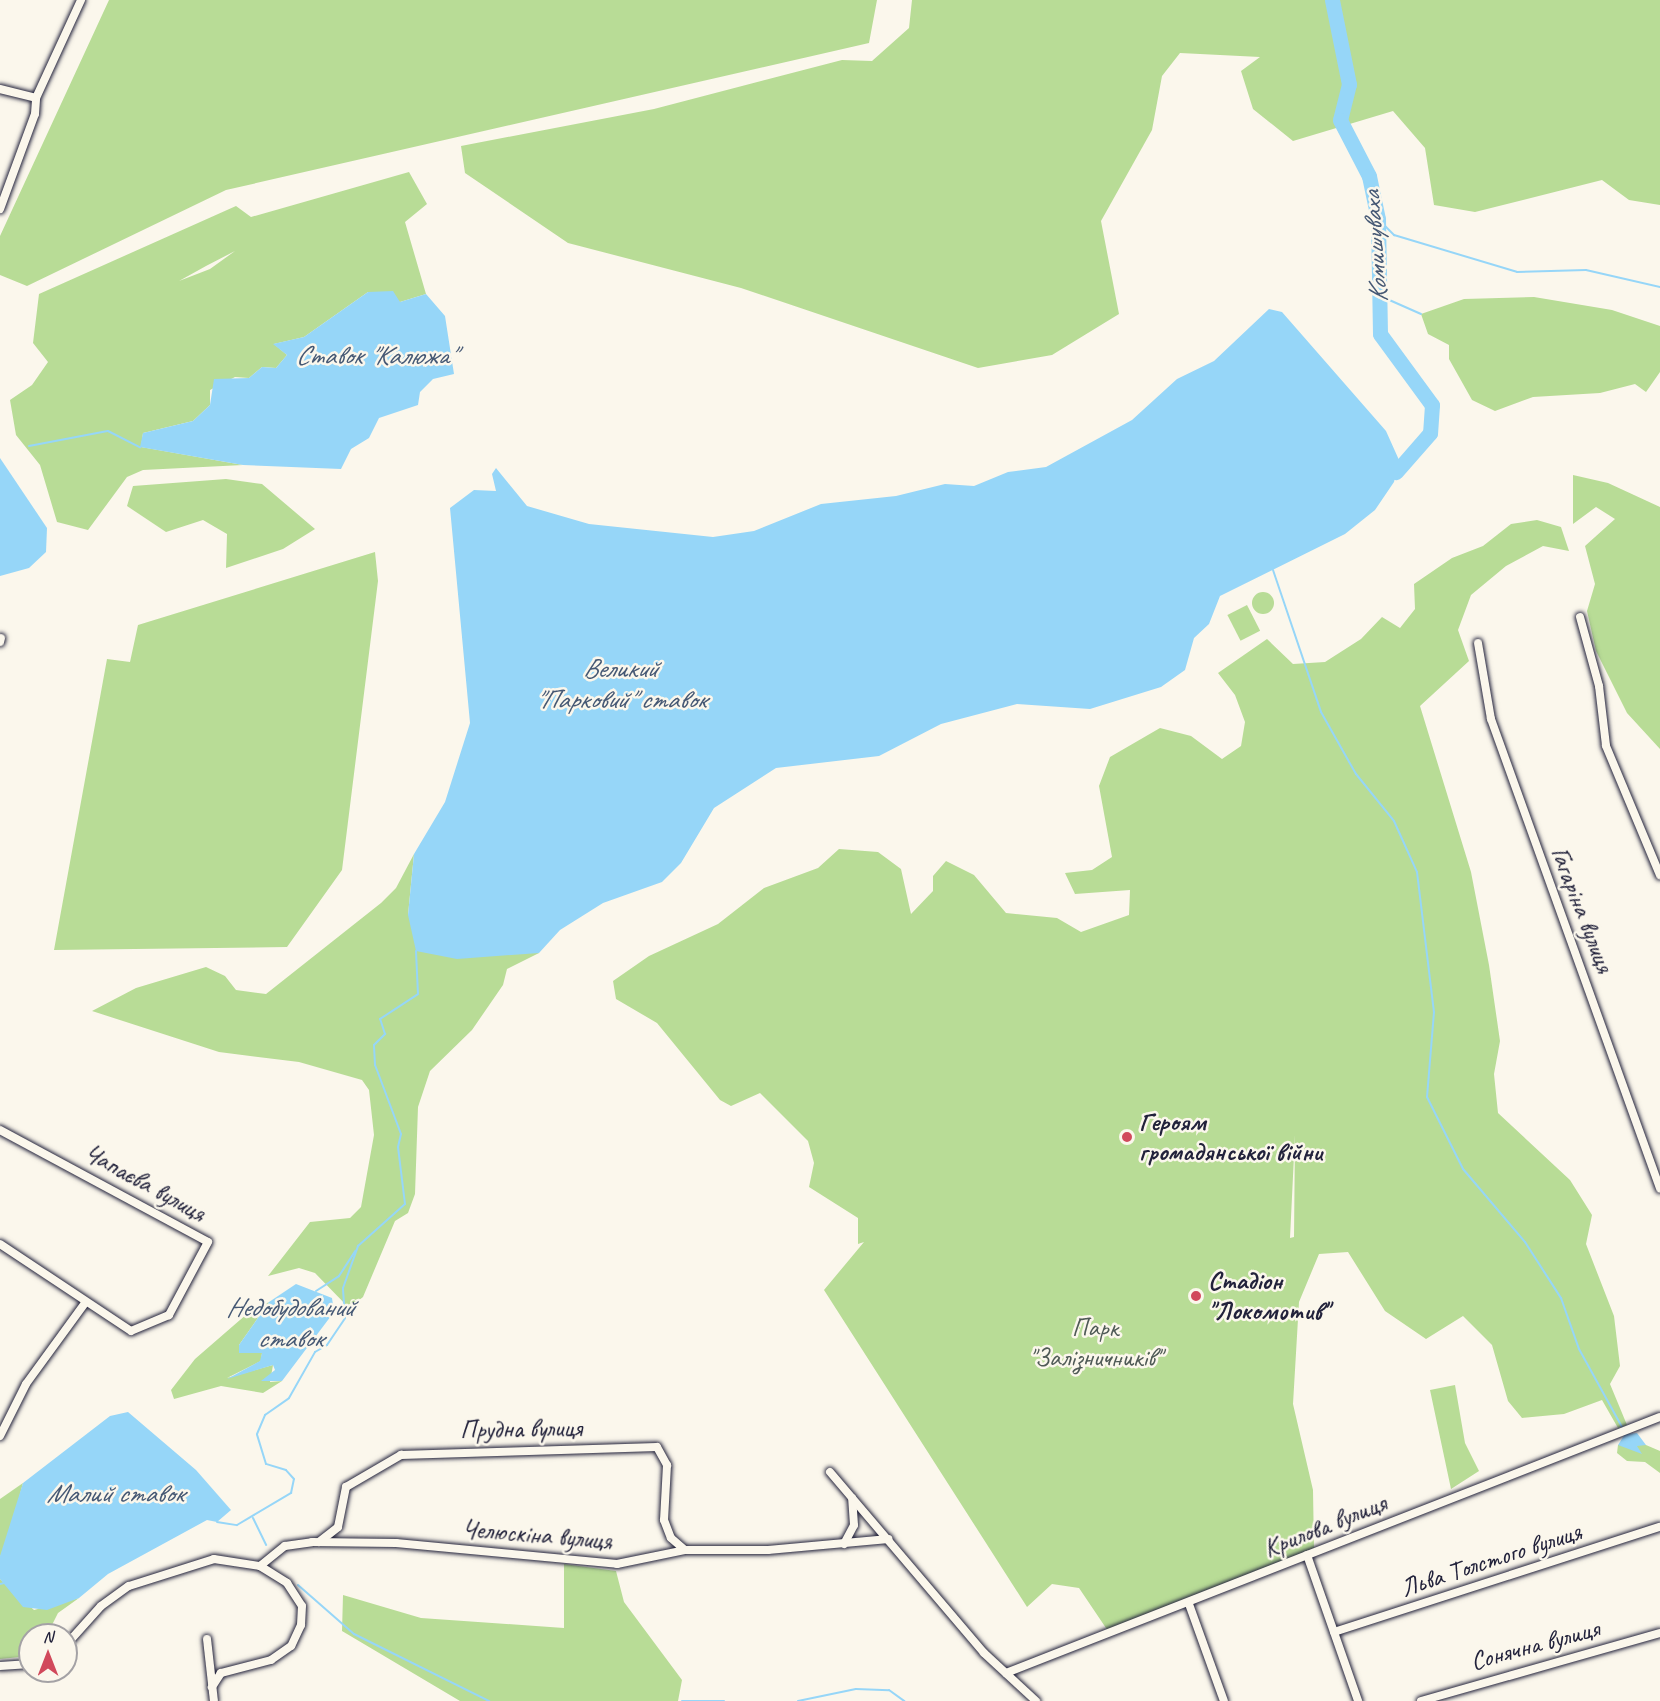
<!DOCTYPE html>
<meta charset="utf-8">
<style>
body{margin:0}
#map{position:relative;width:1660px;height:1701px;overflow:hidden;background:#fbf7ec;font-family:Caveat,sans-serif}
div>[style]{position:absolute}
.green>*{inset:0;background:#b8dc96;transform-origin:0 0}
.round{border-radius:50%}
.water>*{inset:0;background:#96d6f8}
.stream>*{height:2px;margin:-1px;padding:0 1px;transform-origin:1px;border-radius:1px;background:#96d6f8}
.river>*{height:15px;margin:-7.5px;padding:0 7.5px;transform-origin:7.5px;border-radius:7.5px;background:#96d6f8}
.roads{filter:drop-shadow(0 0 2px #22223b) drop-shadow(0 0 2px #22223b)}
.minor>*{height:8px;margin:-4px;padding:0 4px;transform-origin:4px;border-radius:4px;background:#fbf7ec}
.dots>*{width:16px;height:16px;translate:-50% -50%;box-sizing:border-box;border:3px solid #fbf7ec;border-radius:50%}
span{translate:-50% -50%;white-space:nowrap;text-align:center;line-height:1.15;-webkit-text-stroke:5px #fbf7ec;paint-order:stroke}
.street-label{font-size:26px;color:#22223b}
.poi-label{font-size:26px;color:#22223b;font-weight:700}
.left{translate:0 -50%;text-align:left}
.park-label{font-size:26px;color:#4f5a56}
.water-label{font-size:27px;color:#455874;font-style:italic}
.north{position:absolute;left:18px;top:1623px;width:60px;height:60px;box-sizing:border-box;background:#fbf7ec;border:2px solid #a4a2a5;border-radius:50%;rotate:0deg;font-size:16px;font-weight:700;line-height:24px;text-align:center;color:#22223b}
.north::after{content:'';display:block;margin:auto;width:21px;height:27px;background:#d1495b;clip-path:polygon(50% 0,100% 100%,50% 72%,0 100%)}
</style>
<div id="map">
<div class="green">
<i style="clip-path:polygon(109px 0,877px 0,869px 43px,226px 190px,27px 286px,0 275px,0 236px)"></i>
<i style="clip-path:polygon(912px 0,1660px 0,1660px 205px,1629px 200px,1602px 180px,1475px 212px,1434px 205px,1425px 148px,1393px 111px,1293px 141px,1253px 109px,1241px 71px,1260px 57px,1180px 53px,1162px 76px,1152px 130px,1101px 221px,1119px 314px,1052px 355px,978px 368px,741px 288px,568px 243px,465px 173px,461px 146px,654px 109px,842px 60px,872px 61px,909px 28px)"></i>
<i style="clip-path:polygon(evenodd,409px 172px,427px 204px,405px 222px,426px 294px,400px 302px,368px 292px,304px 337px,274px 344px,287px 355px,276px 368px,262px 367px,249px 378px,235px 377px,210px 390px,210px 405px,193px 421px,143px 433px,141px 447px,243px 465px,143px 470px,127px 477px,88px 530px,57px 522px,40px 465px,16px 435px,10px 400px,32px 385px,48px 362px,33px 343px,39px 294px,236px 206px,251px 217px,409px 172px,235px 251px,210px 269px,179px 281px,206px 266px,235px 251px)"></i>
<i style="clip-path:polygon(1534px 297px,1612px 310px,1660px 326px,1660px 372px,1646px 392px,1635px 384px,1600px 393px,1533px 397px,1495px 411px,1472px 400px,1449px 359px,1449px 345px,1428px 334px,1421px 314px,1464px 299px)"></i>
<i style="clip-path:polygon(1573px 475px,1608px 483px,1660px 507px,1660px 749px,1627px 713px,1596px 651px,1587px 611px,1595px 584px,1585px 546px,1615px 519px,1596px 507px,1573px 524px)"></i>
<i style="clip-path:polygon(226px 479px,262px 484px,315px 529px,283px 549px,226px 568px,227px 534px,203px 520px,166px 532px,127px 506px,133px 486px)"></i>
<i style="clip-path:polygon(evenodd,1537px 520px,1561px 527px,1569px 551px,1543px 546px,1506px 566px,1471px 595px,1458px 630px,1469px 661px,1420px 706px,1471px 872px,1489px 965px,1500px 1041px,1494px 1074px,1498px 1113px,1570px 1180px,1592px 1215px,1586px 1244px,1614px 1316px,1620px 1366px,1610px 1384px,1627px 1425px,1618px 1428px,1602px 1400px,1564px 1414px,1522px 1418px,1508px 1401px,1492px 1345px,1463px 1316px,1426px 1339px,1385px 1311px,1348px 1252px,1319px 1254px,1299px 1302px,1293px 1404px,1313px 1490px,1314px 1548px,1108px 1631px,1079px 1588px,1052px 1584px,1027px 1607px,824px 1290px,864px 1242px,858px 1244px,858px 1218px,809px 1187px,814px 1163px,808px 1141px,760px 1093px,731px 1106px,720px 1100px,657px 1023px,616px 999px,613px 981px,649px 956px,718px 924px,764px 888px,818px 868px,839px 849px,878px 852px,901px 869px,911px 914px,933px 891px,933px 876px,946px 861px,974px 875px,1006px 913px,1057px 918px,1081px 932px,1129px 915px,1130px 890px,1075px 894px,1065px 873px,1092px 870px,1112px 857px,1099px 786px,1110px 757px,1160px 728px,1191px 736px,1222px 759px,1241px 746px,1245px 722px,1235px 695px,1218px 673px,1267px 639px,1293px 664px,1325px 662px,1361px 639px,1382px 617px,1400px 628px,1415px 609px,1414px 584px,1452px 558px,1483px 546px,1511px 524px,1537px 520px,1295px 1135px,1294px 1237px,1290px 1238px,1295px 1135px)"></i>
<i style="clip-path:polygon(375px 552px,378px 581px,342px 870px,287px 947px,54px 950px,107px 659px,130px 662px,138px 625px)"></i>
<i class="round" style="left:1252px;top:592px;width:22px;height:22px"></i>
<i style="left:1247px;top:605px;width:29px;height:22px;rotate:63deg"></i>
<i style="clip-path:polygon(414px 854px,408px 915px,502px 953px,539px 953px,507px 969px,503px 985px,472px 1030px,430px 1071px,418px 1107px,415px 1194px,408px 1213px,395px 1221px,363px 1297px,349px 1308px,315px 1273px,299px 1268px,268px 1276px,310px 1222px,350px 1218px,361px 1207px,374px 1135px,369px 1090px,362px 1080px,299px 1062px,219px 1052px,92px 1011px,136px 988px,206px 967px,225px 976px,236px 990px,266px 994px,381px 903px,396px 888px)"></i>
<i style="clip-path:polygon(269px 1302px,239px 1345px,262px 1353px,261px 1361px,227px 1378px,273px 1365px,270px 1382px,282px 1381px,263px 1393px,221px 1386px,174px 1399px,171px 1390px,195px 1359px,248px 1313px)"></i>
<i style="clip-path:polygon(1455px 1385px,1465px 1443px,1479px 1471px,1451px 1489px,1430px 1390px)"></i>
<i style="clip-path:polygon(1618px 1445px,1646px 1445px,1660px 1451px,1660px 1473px,1645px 1462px,1627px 1461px,1617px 1453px)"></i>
<i style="clip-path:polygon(23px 1483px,4px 1554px,0 1556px,0 1499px)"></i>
<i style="clip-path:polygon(564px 1564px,616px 1571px,624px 1602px,682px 1680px,678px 1701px,460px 1701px,342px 1631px,343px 1595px,421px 1618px,564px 1628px)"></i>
<i style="clip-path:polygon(0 1579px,34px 1610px,79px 1598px,58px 1613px,47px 1635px,30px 1635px,30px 1656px,0 1659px)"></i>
</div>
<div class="water">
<i style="clip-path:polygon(393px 291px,400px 302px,426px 294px,445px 316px,454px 374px,433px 379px,420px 392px,418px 405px,379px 418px,369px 438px,351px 449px,341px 469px,243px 465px,140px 447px,143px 433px,193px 421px,210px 405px,214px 379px,249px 378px,262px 367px,276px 368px,287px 355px,273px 344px,304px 337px,368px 292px)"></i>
<i style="clip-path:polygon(1269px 309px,1282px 312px,1386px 431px,1399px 460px,1394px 482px,1375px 510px,1345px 534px,1220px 596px,1209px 624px,1194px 638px,1185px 670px,1161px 687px,1090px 709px,1017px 704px,941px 724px,879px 756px,776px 768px,714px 808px,681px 863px,662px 882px,603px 903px,560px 930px,539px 953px,457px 959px,416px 951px,408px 915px,414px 854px,445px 802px,470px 723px,450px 508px,474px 490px,496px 491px,492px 474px,496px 468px,527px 506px,589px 524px,713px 537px,754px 531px,821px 504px,896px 496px,945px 484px,974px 486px,1008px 472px,1046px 467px,1132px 420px,1177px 379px,1214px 361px)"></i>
<i style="clip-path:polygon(0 458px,47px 528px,46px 552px,29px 568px,0 576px)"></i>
<i style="clip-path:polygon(296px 1284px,332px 1298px,334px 1312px,282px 1381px,261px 1381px,275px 1370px,273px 1365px,227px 1379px,260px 1361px,262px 1353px,239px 1353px,239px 1345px,269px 1302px)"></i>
<i style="clip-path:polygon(128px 1412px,196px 1470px,231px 1510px,217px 1522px,207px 1520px,108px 1574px,79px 1598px,47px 1610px,23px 1607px,0 1579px,0 1556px,23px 1483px,110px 1416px)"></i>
<i style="clip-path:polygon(1637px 1433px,1646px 1445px,1637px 1446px,1642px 1454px,1618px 1445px,1625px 1434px)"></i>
</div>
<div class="stream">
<i style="left:1378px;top:219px;width:23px;rotate:45deg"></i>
<i style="left:1394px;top:235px;width:128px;rotate:16.7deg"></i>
<i style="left:1517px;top:272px;width:69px;rotate:-1.7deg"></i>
<i style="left:1586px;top:270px;width:76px;rotate:12.9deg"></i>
<i style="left:1378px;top:295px;width:47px;rotate:23.8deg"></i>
<i style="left:29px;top:446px;width:80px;rotate:-10.8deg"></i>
<i style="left:108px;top:431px;width:36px;rotate:27deg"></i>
<i style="left:1273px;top:570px;width:150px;rotate:71.3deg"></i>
<i style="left:1321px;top:712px;width:71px;rotate:60.6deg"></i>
<i style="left:1356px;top:774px;width:60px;rotate:51deg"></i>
<i style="left:1394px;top:821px;width:56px;rotate:65.7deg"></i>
<i style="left:1417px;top:872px;width:141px;rotate:83.1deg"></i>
<i style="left:1434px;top:1012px;width:85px;rotate:94.7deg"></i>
<i style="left:1427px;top:1097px;width:80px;rotate:63.4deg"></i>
<i style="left:1463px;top:1169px;width:96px;rotate:49.7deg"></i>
<i style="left:1525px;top:1242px;width:67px;rotate:57.3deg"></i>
<i style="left:1561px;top:1298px;width:54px;rotate:70.6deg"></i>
<i style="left:1579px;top:1349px;width:89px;rotate:61.1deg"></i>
<i style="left:316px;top:1291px;width:27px;rotate:-33deg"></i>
<i style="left:339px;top:1276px;width:30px;rotate:-57deg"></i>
<i style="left:253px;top:1518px;width:30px;rotate:64deg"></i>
<i style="left:217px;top:1522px;width:20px;rotate:9deg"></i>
<i style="left:237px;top:1525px;width:63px;rotate:-30.7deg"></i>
<i style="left:291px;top:1493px;width:14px;rotate:-78deg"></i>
<i style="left:294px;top:1479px;width:12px;rotate:-132deg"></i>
<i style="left:286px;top:1470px;width:21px;rotate:-163deg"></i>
<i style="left:266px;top:1464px;width:31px;rotate:-107deg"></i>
<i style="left:257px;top:1434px;width:21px;rotate:-67deg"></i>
<i style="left:265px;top:1415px;width:29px;rotate:-35deg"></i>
<i style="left:289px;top:1398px;width:53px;rotate:-60.5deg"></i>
<i style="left:315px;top:1352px;width:14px;rotate:-30deg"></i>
<i style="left:327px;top:1345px;width:32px;rotate:-56deg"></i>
<i style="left:345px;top:1318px;width:30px;rotate:-94deg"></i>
<i style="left:343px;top:1288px;width:45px;rotate:-70.3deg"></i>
<i style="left:358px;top:1246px;width:63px;rotate:-41.8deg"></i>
<i style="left:405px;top:1204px;width:57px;rotate:-97deg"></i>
<i style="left:398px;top:1147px;width:13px;rotate:-77deg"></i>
<i style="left:401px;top:1134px;width:74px;rotate:-110.6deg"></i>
<i style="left:375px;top:1065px;width:20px;rotate:-93deg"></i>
<i style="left:374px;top:1045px;width:16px;rotate:-45deg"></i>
<i style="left:385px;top:1034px;width:16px;rotate:-108deg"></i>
<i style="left:380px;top:1019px;width:45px;rotate:-33.3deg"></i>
<i style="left:418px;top:994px;width:43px;rotate:-92.7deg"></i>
<i style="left:0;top:1584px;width:4px;rotate:-14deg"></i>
<i style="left:298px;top:1585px;width:74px;rotate:41.2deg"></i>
<i style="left:354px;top:1634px;width:151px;rotate:26.4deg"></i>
<i style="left:682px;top:1701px;width:42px"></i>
<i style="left:798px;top:1701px;width:59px;rotate:-11.7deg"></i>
<i style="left:856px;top:1689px;width:33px;rotate:2deg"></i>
<i style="left:889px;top:1690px;width:19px;rotate:36deg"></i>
</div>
<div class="river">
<i style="left:1332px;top:0;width:86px;rotate:78.6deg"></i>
<i style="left:1349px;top:84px;width:37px;rotate:104deg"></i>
<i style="left:1340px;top:120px;width:63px;rotate:62.6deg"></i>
<i style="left:1369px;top:176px;width:44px;rotate:78.2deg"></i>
<i style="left:1378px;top:219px;width:115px;rotate:89deg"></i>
<i style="left:1380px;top:334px;width:88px;rotate:53.8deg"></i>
<i style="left:1432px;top:405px;width:28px;rotate:94deg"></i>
<i style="left:1430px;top:433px;width:52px;rotate:131.1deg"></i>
</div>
<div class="roads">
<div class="minor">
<i style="left:0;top:89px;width:37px;rotate:14deg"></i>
<i style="left:0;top:209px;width:101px;rotate:-69.8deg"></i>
<i style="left:35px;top:114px;width:16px;rotate:-86deg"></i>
<i style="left:36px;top:98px;width:108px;rotate:-65.3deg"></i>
<i style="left:1580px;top:617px;width:72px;rotate:74.6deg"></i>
<i style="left:1599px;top:686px;width:60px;rotate:83.3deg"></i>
<i style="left:1606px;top:746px;width:140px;rotate:67.3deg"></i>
<i style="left:0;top:642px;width:4px;rotate:-76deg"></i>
<i style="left:1478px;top:643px;width:77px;rotate:80.3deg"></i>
<i style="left:1491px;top:719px;width:499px;rotate:70.2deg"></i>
<i style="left:0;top:1130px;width:236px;rotate:28.3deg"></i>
<i style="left:208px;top:1242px;width:83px;rotate:118.1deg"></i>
<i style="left:169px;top:1315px;width:41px;rotate:157.2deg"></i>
<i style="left:131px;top:1331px;width:157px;rotate:-146.4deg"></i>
<i style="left:0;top:1436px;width:58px;rotate:-63.4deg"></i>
<i style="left:26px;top:1384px;width:100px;rotate:-53.9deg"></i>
<i style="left:830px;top:1472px;width:238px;rotate:49.6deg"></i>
<i style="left:984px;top:1653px;width:71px;rotate:42.7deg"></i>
<i style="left:319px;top:1542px;width:24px;rotate:-38deg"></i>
<i style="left:338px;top:1527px;width:41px;rotate:-78.7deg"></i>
<i style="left:346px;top:1487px;width:64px;rotate:-30.2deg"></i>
<i style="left:401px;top:1455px;width:256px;rotate:-1.8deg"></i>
<i style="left:657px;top:1447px;width:21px;rotate:61deg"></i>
<i style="left:667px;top:1465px;width:55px;rotate:93.1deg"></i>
<i style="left:664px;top:1520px;width:19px;rotate:69deg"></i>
<i style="left:671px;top:1538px;width:18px;rotate:41deg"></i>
<i style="left:844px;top:1544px;width:21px;rotate:-62deg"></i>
<i style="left:854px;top:1525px;width:27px;rotate:-94deg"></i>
<i style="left:1307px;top:1555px;width:155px;rotate:70.7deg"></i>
<i style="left:260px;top:1566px;width:32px;rotate:-39deg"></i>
<i style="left:285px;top:1546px;width:27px;rotate:-8deg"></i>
<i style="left:312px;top:1542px;width:84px;rotate:0.7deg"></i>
<i style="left:396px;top:1543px;width:222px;rotate:5.4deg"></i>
<i style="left:617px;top:1564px;width:69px;rotate:-11.6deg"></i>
<i style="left:685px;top:1550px;width:83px"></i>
<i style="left:768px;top:1550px;width:121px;rotate:-5.2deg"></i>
<i style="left:1189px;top:1604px;width:103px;rotate:70.2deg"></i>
<i style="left:1334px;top:1632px;width:342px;rotate:-17.9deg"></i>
<i style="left:207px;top:1639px;width:62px;rotate:83.6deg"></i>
<i style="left:66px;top:1645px;width:52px;rotate:-48.1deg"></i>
<i style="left:101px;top:1606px;width:34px;rotate:-36deg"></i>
<i style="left:129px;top:1586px;width:89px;rotate:-17.6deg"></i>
<i style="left:214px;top:1559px;width:47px;rotate:8.7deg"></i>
<i style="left:260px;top:1566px;width:32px;rotate:32deg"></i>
<i style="left:287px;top:1583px;width:27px;rotate:57deg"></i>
<i style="left:302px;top:1606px;width:19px;rotate:93deg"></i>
<i style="left:301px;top:1625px;width:23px;rotate:115deg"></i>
<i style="left:291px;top:1646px;width:24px;rotate:145deg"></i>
<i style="left:271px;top:1660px;width:52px;rotate:165.4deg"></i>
<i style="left:221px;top:1673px;width:17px;rotate:123deg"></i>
<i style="left:0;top:1666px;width:30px;rotate:-4deg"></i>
<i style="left:1006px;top:1673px;width:702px;rotate:-21.38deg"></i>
<i style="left:1421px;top:1701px;width:248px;rotate:-15.9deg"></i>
</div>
</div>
<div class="dots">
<i style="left:1127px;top:1137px;background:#d1495b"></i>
<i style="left:1196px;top:1296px;background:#d1495b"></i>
</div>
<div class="street-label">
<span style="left:1582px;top:910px;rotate:69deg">Гагаріна вулиця</span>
<span style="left:145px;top:1183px;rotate:29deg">Чапаєва вулиця</span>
<span style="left:521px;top:1429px;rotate:-1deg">Прудна вулиця</span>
<span style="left:1325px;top:1526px;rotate:-22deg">Крилова вулиця</span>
<span style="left:537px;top:1535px;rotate:5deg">Челюскіна вулиця</span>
<span style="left:1491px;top:1560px;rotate:-18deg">Льва Толстого вулиця</span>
<span style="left:1535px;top:1645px;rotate:-15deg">Сонячна вулиця</span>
</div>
<div class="poi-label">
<span class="left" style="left:1139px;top:1137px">Героям<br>громадянської війни</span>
<span class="left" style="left:1208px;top:1296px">Стадіон<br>"Локомотив"</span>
</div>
<div class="park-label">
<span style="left:1095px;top:1343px">Парк<br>"Залізничників"</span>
</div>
<div class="water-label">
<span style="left:1375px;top:247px;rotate:-94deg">Комишуваха</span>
<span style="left:375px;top:356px">Ставок "Калюжа"</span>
<span style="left:620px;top:684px">Великий<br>"Парковий" ставок</span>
<span style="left:290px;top:1323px">Недобудований<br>ставок</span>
<span style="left:115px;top:1494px">Малий ставок</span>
</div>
<div class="north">N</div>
</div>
